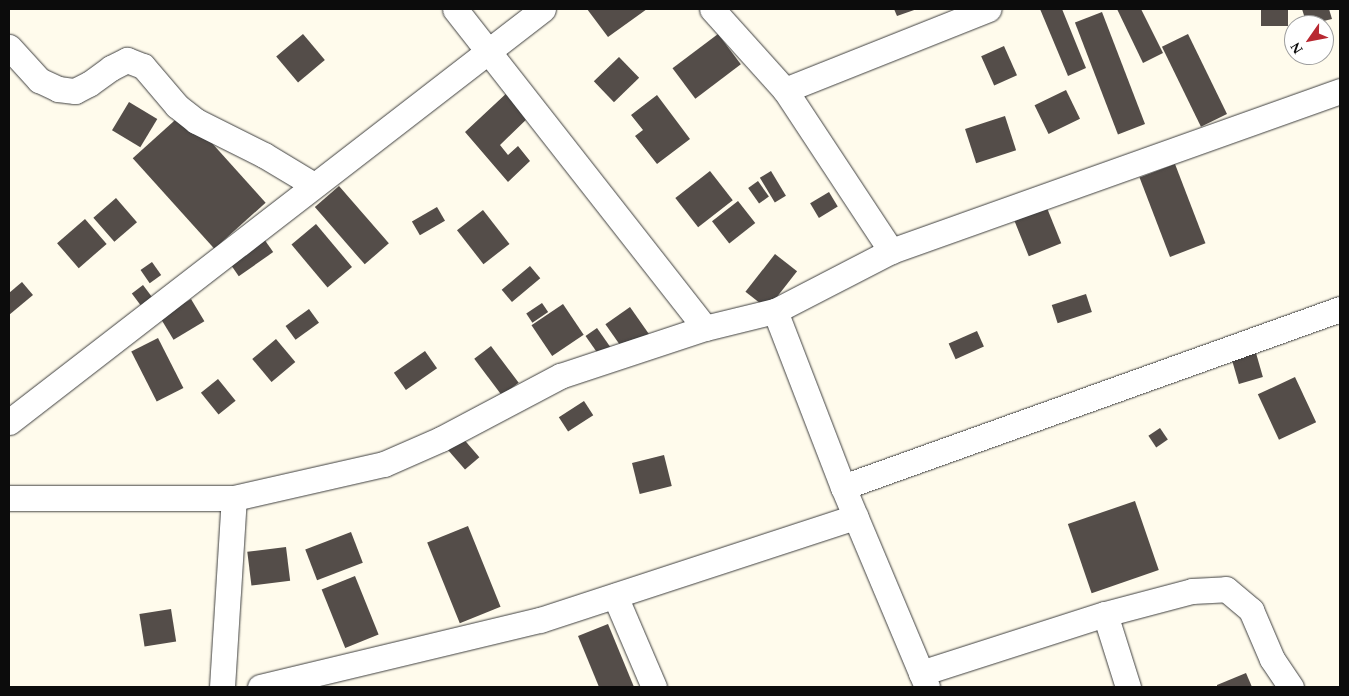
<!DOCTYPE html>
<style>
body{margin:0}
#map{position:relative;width:1349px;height:696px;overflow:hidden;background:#fffbec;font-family:Georgia,serif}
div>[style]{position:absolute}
.building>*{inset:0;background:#544d49;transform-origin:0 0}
.roads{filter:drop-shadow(0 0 1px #3f3f3f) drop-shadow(0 0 1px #3f3f3f)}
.minor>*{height:25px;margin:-12.5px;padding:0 12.5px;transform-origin:12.5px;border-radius:12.5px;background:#fff}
span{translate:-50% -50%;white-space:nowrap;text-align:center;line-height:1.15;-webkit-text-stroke:5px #fff;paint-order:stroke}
.frame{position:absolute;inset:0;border:10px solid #0c0c0c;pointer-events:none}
.north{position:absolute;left:1284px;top:15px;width:50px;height:50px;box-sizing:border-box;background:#fff;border:1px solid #9e9e9e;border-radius:50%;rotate:237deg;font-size:14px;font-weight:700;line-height:20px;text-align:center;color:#0c0c0c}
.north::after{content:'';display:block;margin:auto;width:18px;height:22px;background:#b82831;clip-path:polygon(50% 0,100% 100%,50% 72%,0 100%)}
</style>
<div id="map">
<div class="building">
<i style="clip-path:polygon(587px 9px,647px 9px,608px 37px)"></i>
<i style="clip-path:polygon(894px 9px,917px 9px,897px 16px)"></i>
<i style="clip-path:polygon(1040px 9px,1062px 9px,1086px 68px,1068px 76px)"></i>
<i style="clip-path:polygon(1117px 9px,1141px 9px,1163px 53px,1143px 63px)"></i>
<i style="left:1261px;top:9px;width:27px;height:17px"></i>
<i style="clip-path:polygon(1302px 9px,1329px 9px,1332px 19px,1307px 25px)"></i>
<i style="left:1102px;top:12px;width:120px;height:29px;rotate:69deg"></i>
<i style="left:303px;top:34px;width:34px;height:35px;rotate:50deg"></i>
<i style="left:718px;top:34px;width:38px;height:57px;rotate:53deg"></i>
<i style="left:1188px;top:34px;width:89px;height:29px;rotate:64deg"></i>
<i style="left:1004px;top:46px;width:32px;height:25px;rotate:66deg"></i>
<i style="left:619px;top:57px;width:29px;height:35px;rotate:46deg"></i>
<i style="clip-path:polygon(510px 90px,533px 113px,500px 145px,508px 155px,518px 146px,530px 161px,508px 182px,465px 132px)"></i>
<i style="left:1066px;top:90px;width:32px;height:35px;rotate:64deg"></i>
<i style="clip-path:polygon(657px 95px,690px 139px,657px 164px,635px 136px,643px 130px,631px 115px)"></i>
<i style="left:129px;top:102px;width:33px;height:33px;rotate:31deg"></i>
<i style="left:184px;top:112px;width:122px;height:69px;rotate:48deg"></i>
<i style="left:1005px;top:116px;width:36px;height:42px;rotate:72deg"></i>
<i style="left:1175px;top:164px;width:85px;height:38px;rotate:69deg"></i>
<i style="left:710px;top:171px;width:37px;height:44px;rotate:52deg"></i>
<i style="left:771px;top:171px;width:29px;height:13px;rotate:59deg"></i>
<i style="left:758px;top:181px;width:19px;height:12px;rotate:55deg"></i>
<i style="left:339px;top:186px;width:76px;height:32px;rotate:49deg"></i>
<i style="left:829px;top:192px;width:17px;height:22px;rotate:59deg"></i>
<i style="left:116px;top:198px;width:32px;height:30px;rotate:49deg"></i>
<i style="left:738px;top:201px;width:28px;height:33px;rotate:52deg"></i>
<i style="left:437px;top:207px;width:16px;height:29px;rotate:60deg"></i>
<i style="left:1047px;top:208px;width:38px;height:35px;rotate:68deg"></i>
<i style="left:483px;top:210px;width:43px;height:33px;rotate:52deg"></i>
<i style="left:85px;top:219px;width:33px;height:37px;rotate:49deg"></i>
<i style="left:316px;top:224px;width:56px;height:32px;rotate:50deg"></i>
<i style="left:264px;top:239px;width:16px;height:42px;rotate:55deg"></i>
<i style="left:775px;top:254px;width:28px;height:48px;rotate:38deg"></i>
<i style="left:152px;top:262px;width:16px;height:14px;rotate:55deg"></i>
<i style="left:530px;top:266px;width:16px;height:37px;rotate:50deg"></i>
<i style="clip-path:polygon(22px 282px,33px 295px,9px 315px,9px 293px)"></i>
<i style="left:143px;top:285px;width:15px;height:14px;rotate:53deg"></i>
<i style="left:1086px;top:294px;width:19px;height:36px;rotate:72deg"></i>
<i style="left:191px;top:299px;width:26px;height:36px;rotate:59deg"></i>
<i style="left:542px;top:303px;width:11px;height:19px;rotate:56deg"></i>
<i style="left:563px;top:304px;width:37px;height:38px;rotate:56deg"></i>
<i style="left:630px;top:307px;width:33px;height:30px;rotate:55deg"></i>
<i style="left:309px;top:309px;width:17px;height:29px;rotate:54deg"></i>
<i style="left:597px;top:328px;width:29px;height:14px;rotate:55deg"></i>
<i style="left:977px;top:331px;width:17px;height:31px;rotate:66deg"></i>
<i style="left:158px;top:338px;width:56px;height:30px;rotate:63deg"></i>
<i style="left:276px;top:339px;width:30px;height:31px;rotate:50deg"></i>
<i style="left:491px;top:346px;width:46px;height:21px;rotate:53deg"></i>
<i style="left:425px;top:351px;width:21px;height:38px;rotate:55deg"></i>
<i style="left:1256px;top:353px;width:25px;height:25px;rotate:74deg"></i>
<i style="left:1295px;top:377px;width:50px;height:41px;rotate:65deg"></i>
<i style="left:218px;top:379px;width:28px;height:22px;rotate:51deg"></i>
<i style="left:584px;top:401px;width:17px;height:30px;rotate:57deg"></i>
<i style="left:1160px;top:428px;width:14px;height:14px;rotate:56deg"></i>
<i style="left:461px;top:436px;width:28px;height:19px;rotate:49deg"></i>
<i style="left:664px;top:455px;width:32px;height:33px;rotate:76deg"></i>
<i style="left:1135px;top:501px;width:73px;height:71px;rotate:71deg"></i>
<i style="left:468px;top:526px;width:87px;height:44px;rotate:68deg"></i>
<i style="left:351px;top:532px;width:33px;height:49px;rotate:69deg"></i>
<i style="left:286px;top:547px;width:34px;height:39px;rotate:83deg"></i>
<i style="left:355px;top:576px;width:63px;height:36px;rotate:68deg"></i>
<i style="left:171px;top:609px;width:33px;height:32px;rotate:81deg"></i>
<i style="clip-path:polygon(608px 624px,634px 687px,599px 687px,578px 636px)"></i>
<i style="clip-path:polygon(1246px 673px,1252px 687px,1217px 687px,1217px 685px)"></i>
</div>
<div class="roads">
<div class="minor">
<i style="left:455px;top:9px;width:405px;rotate:51.9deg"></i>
<i style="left:712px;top:9px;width:109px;rotate:48deg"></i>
<i style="left:785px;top:90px;width:193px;rotate:56.6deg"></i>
<i style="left:9px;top:47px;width:45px;rotate:47.7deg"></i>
<i style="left:39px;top:80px;width:21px;rotate:25deg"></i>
<i style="left:58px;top:89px;width:17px;rotate:7deg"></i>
<i style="left:75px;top:91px;width:16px;rotate:-27deg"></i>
<i style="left:89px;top:84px;width:27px;rotate:-36deg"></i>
<i style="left:111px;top:68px;width:18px;rotate:-27deg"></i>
<i style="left:127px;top:60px;width:17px;rotate:21deg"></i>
<i style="left:143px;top:66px;width:52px;rotate:49.6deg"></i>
<i style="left:177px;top:106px;width:24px;rotate:38deg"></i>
<i style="left:196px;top:121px;width:76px;rotate:26.6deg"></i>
<i style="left:264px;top:155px;width:58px;rotate:31deg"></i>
<i style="left:785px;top:90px;width:219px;rotate:-21.7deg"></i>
<i style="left:775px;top:311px;width:189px;rotate:68.9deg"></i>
<i style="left:843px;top:487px;width:217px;rotate:67.2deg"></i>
<i style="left:9px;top:422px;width:675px;rotate:-37.72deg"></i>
<i style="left:843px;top:487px;width:528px;rotate:-19.7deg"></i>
<i style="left:9px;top:498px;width:225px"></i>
<i style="left:234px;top:498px;width:154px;rotate:-12.8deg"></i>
<i style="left:384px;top:464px;width:62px;rotate:-23.7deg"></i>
<i style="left:441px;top:439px;width:135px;rotate:-27.9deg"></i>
<i style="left:560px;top:376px;width:153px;rotate:-18.3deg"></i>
<i style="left:705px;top:328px;width:72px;rotate:-13.7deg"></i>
<i style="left:775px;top:311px;width:131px;rotate:-27.3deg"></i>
<i style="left:891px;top:251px;width:477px;rotate:-19.6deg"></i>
<i style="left:615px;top:596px;width:99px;rotate:66.8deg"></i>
<i style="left:1105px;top:614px;width:77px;rotate:72.5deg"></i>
<i style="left:921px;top:673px;width:193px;rotate:-17.8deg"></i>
<i style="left:1105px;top:614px;width:90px;rotate:-14.8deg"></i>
<i style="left:1192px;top:591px;width:34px;rotate:-3deg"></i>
<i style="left:1226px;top:589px;width:33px;rotate:40deg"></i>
<i style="left:1251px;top:610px;width:53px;rotate:66.8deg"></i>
<i style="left:1272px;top:659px;width:34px;rotate:56deg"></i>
<i style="left:222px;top:687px;width:189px;rotate:-86.4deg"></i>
<i style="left:260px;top:687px;width:288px;rotate:-13.5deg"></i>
<i style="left:540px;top:620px;width:332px;rotate:-18.1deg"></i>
</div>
</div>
<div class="frame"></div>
<div class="north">N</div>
</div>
